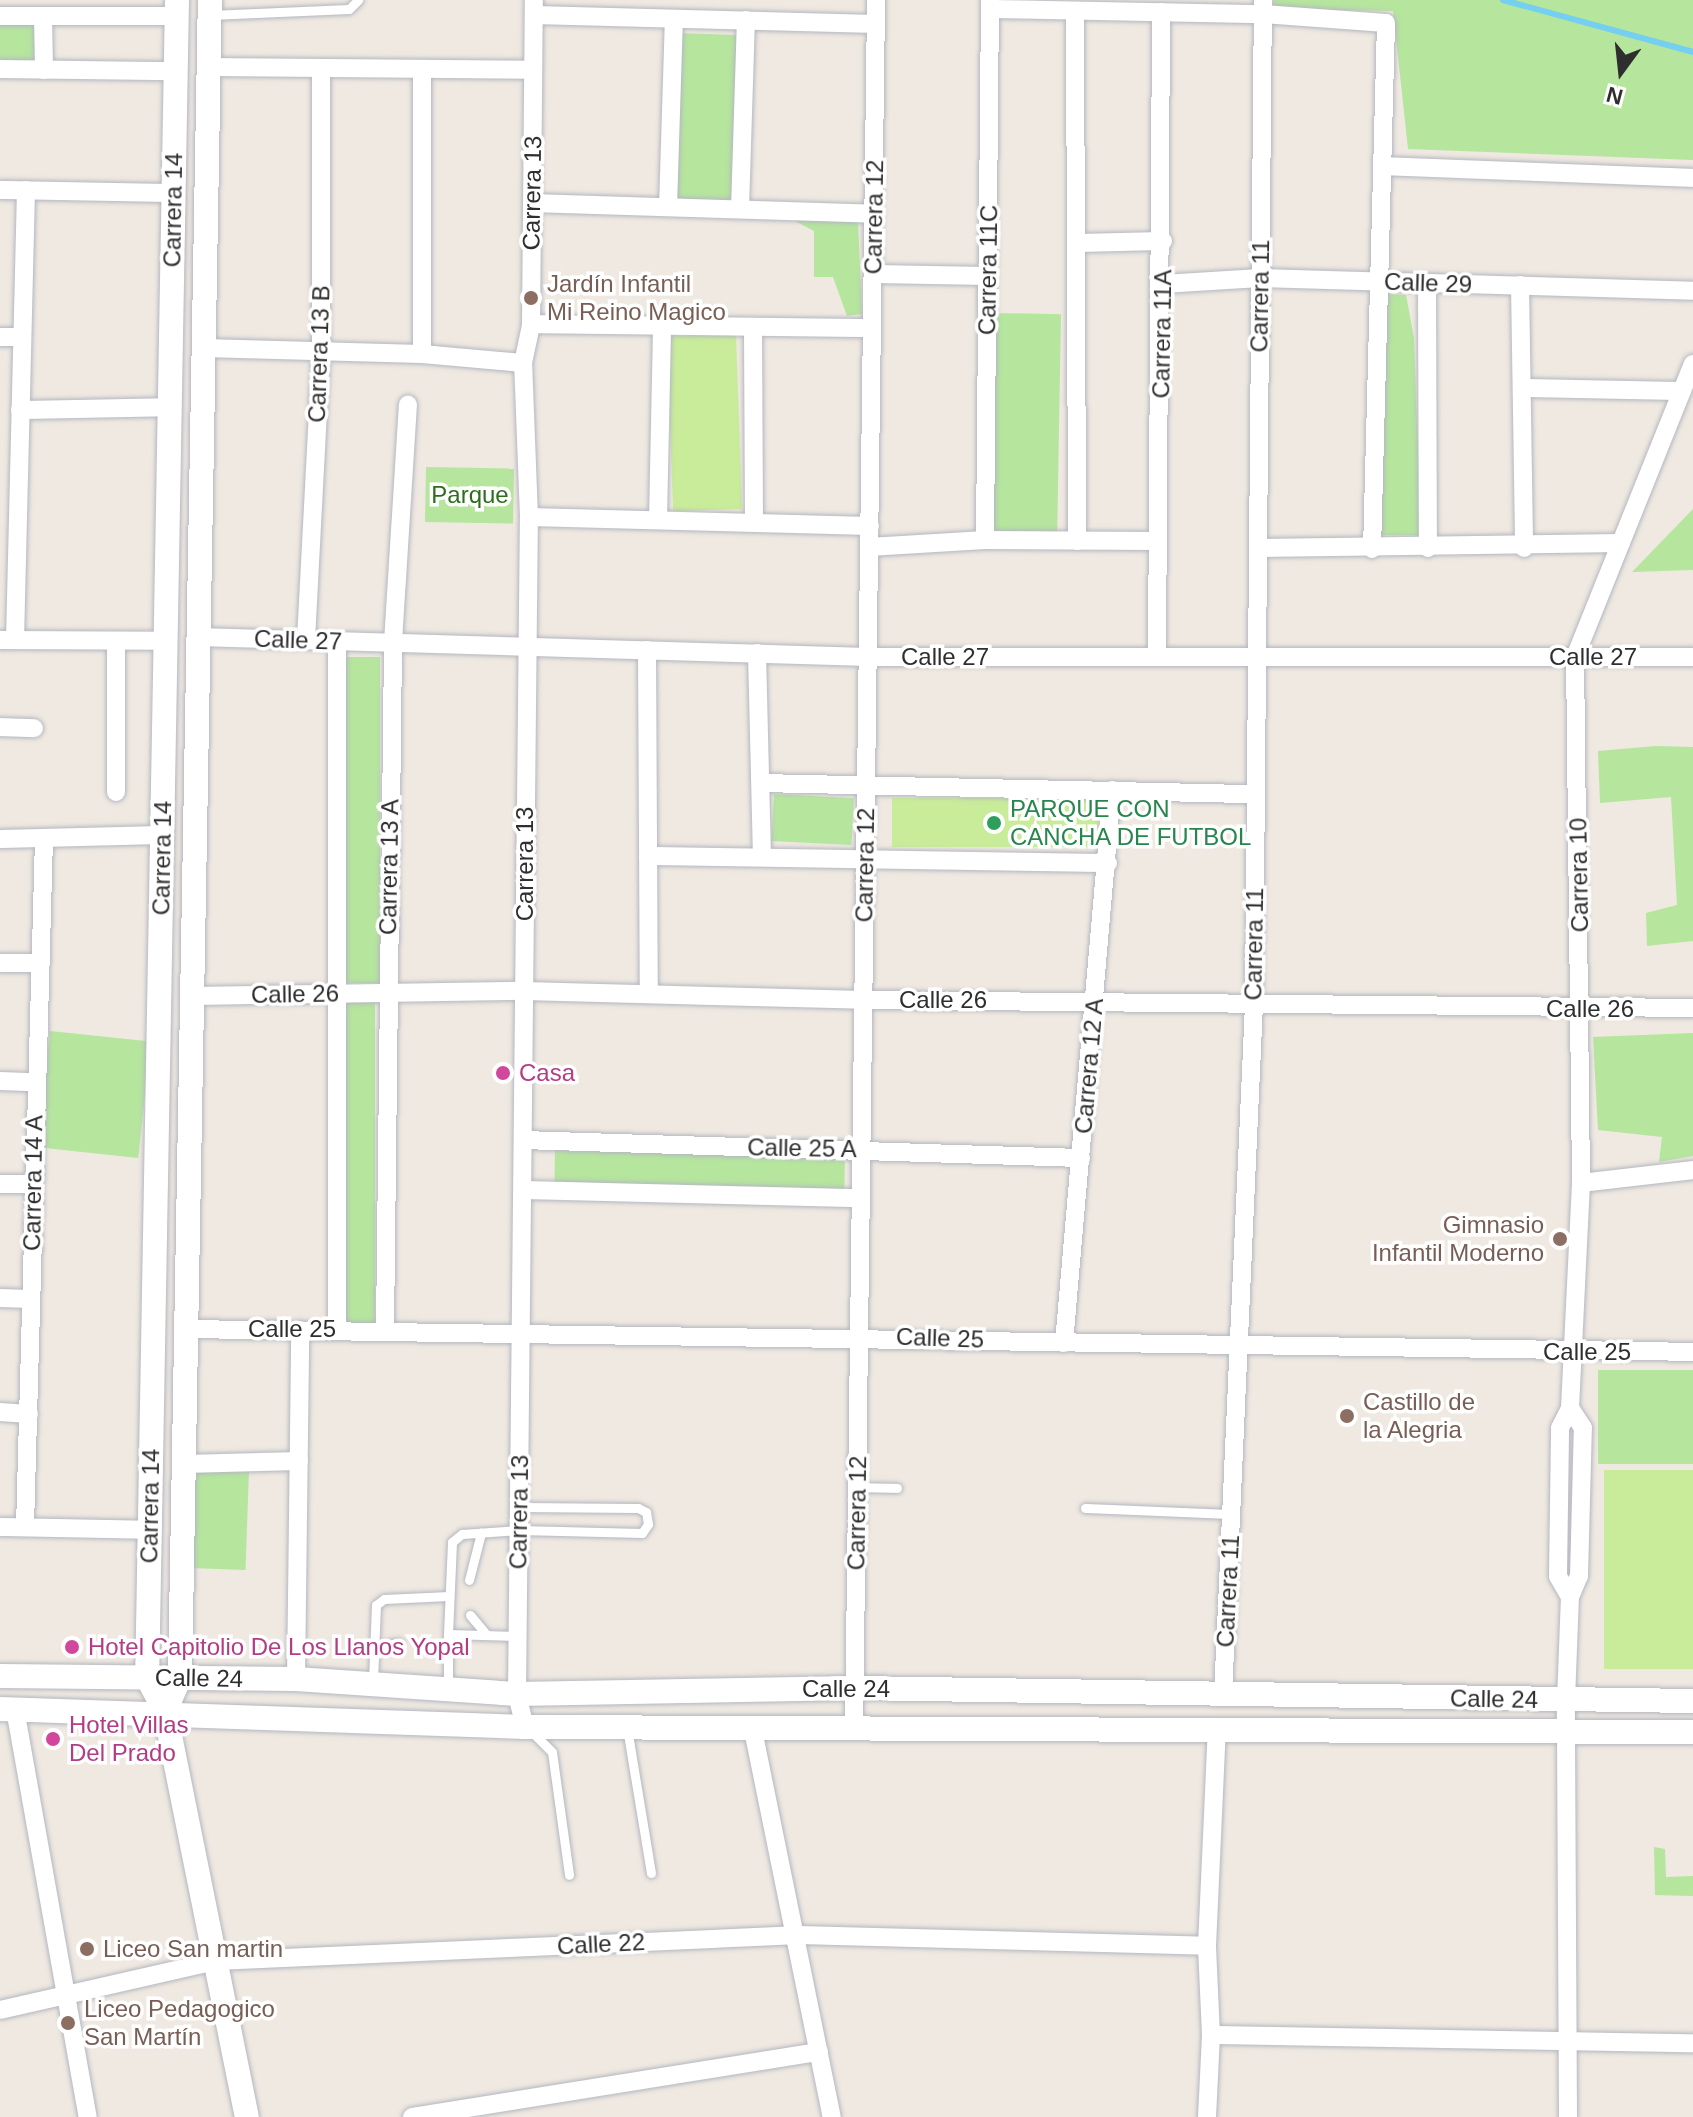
<!DOCTYPE html>
<meta charset="utf-8">
<style>
body{margin:0}
#map{position:relative;width:1693px;height:2117px;overflow:hidden;background:#efe9e1;font-family:Arial,sans-serif}
div>[style]{position:absolute}
.green>*{inset:0;background:#b6e59e;transform-origin:0 0}
.pitch>*{inset:0;background:#c9ec9a;transform-origin:0 0}
.stream>*{height:6px;margin:-3px;padding:0 3px;transform-origin:3px;border-radius:3px;background:#75cff0}
.roads{filter:drop-shadow(0 0 2px #b4b7c1) drop-shadow(0 0 2px #b4b7c1)}
.lane>*{height:9px;margin:-4.5px;padding:0 4.5px;transform-origin:4.5px;border-radius:4.5px;background:#fff}
.street>*{height:18px;margin:-9px;padding:0 9px;transform-origin:9px;border-radius:9px;background:#fff}
.secondary>*{height:24px;margin:-12px;padding:0 12px;transform-origin:12px;border-radius:12px;background:#fff}
.dots>*{width:22px;height:22px;translate:-50% -50%;box-sizing:border-box;border:4px solid #fff;border-radius:50%}
span{translate:-50% -50%;white-space:nowrap;text-align:center;line-height:1.15;-webkit-text-stroke:7px #fff;paint-order:stroke}
.street-label{font-size:24px;color:#2e2e2e}
.education-label{font-size:24px;color:#785e54}
.left{translate:0 -50%;text-align:left}
.right{translate:-100% -50%;text-align:right}
.park-label{font-size:24px;color:#2c6e1b}
.leisure-label{font-size:24px;color:#27864d}
.hotel-label{font-size:24px;color:#b23c85}
.north{position:absolute;left:1581px;top:32px;width:80px;height:80px;-webkit-text-stroke:6px #fff;paint-order:stroke;rotate:195deg;font-size:22px;font-weight:700;line-height:32px;text-align:center;color:#2e2e2e}
.north::after{content:'';display:block;margin:auto;width:28px;height:36px;background:#2e2e2e;clip-path:polygon(50% 0,100% 100%,50% 72%,0 100%)}
</style>
<div id="map">
<div class="green">
<i style="clip-path:polygon(1274px 0,1693px 0,1693px 160px,1408px 149px,1393px 11px,1274px 9px)"></i>
<i style="left:0;top:22px;width:38px;height:43px"></i>
<i style="left:677px;top:33px;width:65px;height:171px;rotate:2deg"></i>
<i style="clip-path:polygon(793px 220px,858px 221px,862px 314px,847px 316px,833px 277px,814px 277px,814px 231px)"></i>
<i style="clip-path:polygon(1384px 294px,1406px 295px,1414px 338px,1421px 535px,1380px 535px)"></i>
<i style="left:995px;top:313px;width:66px;height:224px;rotate:1deg"></i>
<i style="left:426px;top:467px;width:88px;height:55px;rotate:1deg"></i>
<i style="clip-path:polygon(1693px 509px,1693px 570px,1632px 572px)"></i>
<i style="left:344px;top:657px;width:36px;height:326px"></i>
<i style="clip-path:polygon(1656px 746px,1693px 747px,1693px 941px,1647px 946px,1646px 913px,1677px 905px,1671px 797px,1600px 803px,1598px 751px)"></i>
<i style="left:774px;top:794px;width:80px;height:47px;rotate:3deg"></i>
<i style="left:375px;top:1000px;width:324px;height:36px;rotate:90deg"></i>
<i style="left:50px;top:1031px;width:101px;height:117px;rotate:6deg"></i>
<i style="clip-path:polygon(1693px 1033px,1693px 1156px,1659px 1162px,1662px 1137px,1598px 1130px,1593px 1037px)"></i>
<i style="left:555px;top:1150px;width:290px;height:34px;rotate:1deg"></i>
<i style="left:1598px;top:1370px;width:95px;height:94px"></i>
<i style="left:193px;top:1469px;width:56px;height:99px;rotate:2deg"></i>
<i style="clip-path:polygon(1654px 1847px,1665px 1849px,1666px 1877px,1693px 1876px,1693px 1896px,1655px 1895px)"></i>
</div>
<div class="pitch">
<i style="left:736px;top:334px;width:175px;height:69px;rotate:88deg"></i>
<i style="left:892px;top:798px;width:206px;height:49px"></i>
<i style="left:1604px;top:1470px;width:89px;height:199px"></i>
</div>
<div class="stream">
<i style="left:1503px;top:0;width:197px;rotate:15.3deg"></i>
</div>
<div class="roads">
<div class="lane">
<i style="left:210px;top:15px;width:139px;rotate:-2.5deg"></i>
<i style="left:349px;top:9px;width:13px;rotate:-45deg"></i>
<i style="left:857px;top:1487px;width:40px;rotate:1.4deg"></i>
<i style="left:1085px;top:1508px;width:146px;rotate:2.4deg"></i>
<i style="left:469px;top:1580px;width:49px;rotate:-75.7deg"></i>
<i style="left:470px;top:1615px;width:26px;rotate:50deg"></i>
<i style="left:517px;top:1636px;width:69px;rotate:-178.3deg"></i>
<i style="left:448px;top:1634px;width:92px;rotate:-87.5deg"></i>
<i style="left:452px;top:1542px;width:13px;rotate:-39deg"></i>
<i style="left:462px;top:1534px;width:57px;rotate:-4deg"></i>
<i style="left:519px;top:1530px;width:123px;rotate:1.4deg"></i>
<i style="left:642px;top:1533px;width:11px;rotate:-56deg"></i>
<i style="left:648px;top:1524px;width:12px;rotate:-99deg"></i>
<i style="left:646px;top:1512px;width:9px;rotate:-153deg"></i>
<i style="left:638px;top:1508px;width:119px;rotate:-179.5deg"></i>
<i style="left:374px;top:1647px;width:25px;rotate:-9deg"></i>
<i style="left:373px;top:1682px;width:77px;rotate:-87.8deg"></i>
<i style="left:376px;top:1605px;width:10px;rotate:-37deg"></i>
<i style="left:384px;top:1599px;width:65px;rotate:-2.6deg"></i>
<i style="left:448px;top:1687px;width:53px;rotate:-90deg"></i>
<i style="left:627px;top:1728px;width:147px;rotate:80.6deg"></i>
<i style="left:532px;top:1732px;width:28px;rotate:45deg"></i>
<i style="left:552px;top:1752px;width:124px;rotate:82.1deg"></i>
</div>
<div class="street">
<i style="left:991px;top:9px;width:272px;rotate:1.1deg"></i>
<i style="left:1263px;top:14px;width:123px;rotate:4.2deg"></i>
<i style="left:1386px;top:23px;width:526px;rotate:91.52deg"></i>
<i style="left:1075px;top:12px;width:529px;rotate:89.78deg"></i>
<i style="left:534px;top:15px;width:342px;rotate:1.5deg"></i>
<i style="left:0;top:16px;width:177px"></i>
<i style="left:43px;top:16px;width:54px;rotate:88.9deg"></i>
<i style="left:208px;top:67px;width:325px;rotate:0.5deg"></i>
<i style="left:0;top:69px;width:176px;rotate:0.7deg"></i>
<i style="left:422px;top:69px;width:285px;rotate:90deg"></i>
<i style="left:1383px;top:166px;width:310px;rotate:2.2deg"></i>
<i style="left:0;top:190px;width:174px;rotate:1deg"></i>
<i style="left:532px;top:203px;width:342px;rotate:1.8deg"></i>
<i style="left:668px;top:207px;width:188px;rotate:-88.2deg"></i>
<i style="left:740px;top:209px;width:189px;rotate:-88.2deg"></i>
<i style="left:1077px;top:243px;width:86px;rotate:-1.3deg"></i>
<i style="left:873px;top:274px;width:115px;rotate:1deg"></i>
<i style="left:1427px;top:283px;width:265px;rotate:89.8deg"></i>
<i style="left:1163px;top:284px;width:97px;rotate:-3.5deg"></i>
<i style="left:1260px;top:278px;width:433px;rotate:1.7deg"></i>
<i style="left:1520px;top:285px;width:263px;rotate:89.1deg"></i>
<i style="left:531px;top:324px;width:341px;rotate:0.7deg"></i>
<i style="left:753px;top:329px;width:193px;rotate:89.7deg"></i>
<i style="left:0;top:337px;width:22px"></i>
<i style="left:204px;top:348px;width:218px;rotate:1.6deg"></i>
<i style="left:422px;top:354px;width:101px;rotate:5.1deg"></i>
<i style="left:1523px;top:388px;width:159px;rotate:1.1deg"></i>
<i style="left:20px;top:410px;width:150px;rotate:-1.1deg"></i>
<i style="left:529px;top:517px;width:341px;rotate:1.5deg"></i>
<i style="left:658px;top:520px;width:193px;rotate:-88.8deg"></i>
<i style="left:985px;top:540px;width:540px;rotate:-89.47deg"></i>
<i style="left:869px;top:547px;width:116px;rotate:-3.5deg"></i>
<i style="left:985px;top:540px;width:173px;rotate:0.3deg"></i>
<i style="left:1258px;top:548px;width:363px;rotate:-0.8deg"></i>
<i style="left:198px;top:637px;width:670px;rotate:1.71deg"></i>
<i style="left:868px;top:657px;width:825px"></i>
<i style="left:0;top:640px;width:165px;rotate:0.3deg"></i>
<i style="left:15px;top:640px;width:450px;rotate:-88.6deg"></i>
<i style="left:306px;top:640px;width:290px;rotate:-87deg"></i>
<i style="left:321px;top:350px;width:282px;rotate:-90deg"></i>
<i style="left:116px;top:641px;width:151px;rotate:90deg"></i>
<i style="left:337px;top:641px;width:689px;rotate:90deg"></i>
<i style="left:647px;top:650px;width:344px;rotate:89.7deg"></i>
<i style="left:757px;top:653px;width:203px;rotate:88.6deg"></i>
<i style="left:1157px;top:657px;width:645px;rotate:-89.64deg"></i>
<i style="left:0;top:727px;width:34px;rotate:2deg"></i>
<i style="left:761px;top:783px;width:495px;rotate:1.3deg"></i>
<i style="left:0;top:839px;width:162px;rotate:-1.4deg"></i>
<i style="left:648px;top:856px;width:460px;rotate:0.9deg"></i>
<i style="left:0;top:963px;width:41px"></i>
<i style="left:192px;top:996px;width:332px;rotate:-0.9deg"></i>
<i style="left:524px;top:991px;width:339px;rotate:1.5deg"></i>
<i style="left:863px;top:1000px;width:830px;rotate:0.55deg"></i>
<i style="left:0;top:1081px;width:34px;rotate:2deg"></i>
<i style="left:523px;top:1140px;width:558px;rotate:1.85deg"></i>
<i style="left:1581px;top:1183px;width:113px;rotate:-6.6deg"></i>
<i style="left:0;top:1184px;width:34px"></i>
<i style="left:523px;top:1190px;width:338px;rotate:1.4deg"></i>
<i style="left:0;top:1298px;width:30px;rotate:2deg"></i>
<i style="left:186px;top:1329px;width:1507px;rotate:0.87deg"></i>
<i style="left:385px;top:1330px;width:688px;rotate:-89.33deg"></i>
<i style="left:393px;top:642px;width:238px;rotate:-86.4deg"></i>
<i style="left:1064px;top:1343px;width:555px;rotate:-85.04deg"></i>
<i style="left:0;top:1412px;width:29px;rotate:4deg"></i>
<i style="left:184px;top:1464px;width:115px;rotate:-1.5deg"></i>
<i style="left:0;top:1527px;width:150px;rotate:1.1deg"></i>
<i style="left:25px;top:1527px;width:688px;rotate:-88.42deg"></i>
<i style="left:1570px;top:1597px;width:24px;rotate:-120deg"></i>
<i style="left:1558px;top:1576px;width:148px;rotate:-89.2deg"></i>
<i style="left:1560px;top:1428px;width:22px;rotate:-63deg"></i>
<i style="left:1570px;top:1408px;width:225px;rotate:-87.2deg"></i>
<i style="left:1581px;top:1183px;width:526px;rotate:-90.65deg"></i>
<i style="left:1575px;top:657px;width:316px;rotate:-68.1deg"></i>
<i style="left:296px;top:1679px;width:349px;rotate:-89.3deg"></i>
<i style="left:1223px;top:1695px;width:693px;rotate:-87.43deg"></i>
<i style="left:1254px;top:1003px;width:1003px;rotate:-89.49deg"></i>
<i style="left:15px;top:1709px;width:414px;rotate:79.9deg"></i>
<i style="left:525px;top:1727px;width:34px;rotate:-104deg"></i>
<i style="left:517px;top:1694px;width:1177px;rotate:-89.42deg"></i>
<i style="left:529px;top:517px;width:154px;rotate:-92.2deg"></i>
<i style="left:523px;top:363px;width:40px;rotate:-78deg"></i>
<i style="left:531px;top:324px;width:324px;rotate:-89.5deg"></i>
<i style="left:753px;top:1730px;width:395px;rotate:78.5deg"></i>
<i style="left:854px;top:1730px;width:1730px;rotate:-89.27deg"></i>
<i style="left:0;top:2010px;width:221px;rotate:-12.8deg"></i>
<i style="left:216px;top:1961px;width:584px;rotate:-2.55deg"></i>
<i style="left:799px;top:1935px;width:408px;rotate:1.5deg"></i>
<i style="left:1211px;top:2035px;width:482px;rotate:1deg"></i>
<i style="left:412px;top:2117px;width:412px;rotate:-9.1deg"></i>
<i style="left:1207px;top:2117px;width:82px;rotate:-87.2deg"></i>
<i style="left:1211px;top:2035px;width:89px;rotate:-92.6deg"></i>
<i style="left:1207px;top:1946px;width:218px;rotate:-87.4deg"></i>
<i style="left:1568px;top:2117px;width:417px;rotate:-90.3deg"></i>
<i style="left:1566px;top:1700px;width:103px;rotate:-87.8deg"></i>
<i style="left:1570px;top:1597px;width:23px;rotate:-67deg"></i>
<i style="left:1579px;top:1576px;width:148px;rotate:-88.5deg"></i>
<i style="left:1583px;top:1428px;width:24px;rotate:-123deg"></i>
</div>
<div class="secondary">
<i style="left:177px;top:0;width:1677px;rotate:91.02deg"></i>
<i style="left:147px;top:1677px;width:38px;rotate:62deg"></i>
<i style="left:165px;top:1711px;width:414px;rotate:78.6deg"></i>
<i style="left:0;top:1676px;width:296px;rotate:0.6deg"></i>
<i style="left:296px;top:1679px;width:222px;rotate:3.9deg"></i>
<i style="left:517px;top:1694px;width:338px;rotate:-1deg"></i>
<i style="left:855px;top:1688px;width:838px;rotate:0.89deg"></i>
<i style="left:0;top:1709px;width:525px;rotate:1.96deg"></i>
<i style="left:525px;top:1727px;width:1168px;rotate:0.25deg"></i>
<i style="left:165px;top:1711px;width:37px;rotate:-66deg"></i>
<i style="left:180px;top:1677px;width:1677px;rotate:-88.98deg"></i>
</div>
</div>
<div class="dots">
<i style="left:531px;top:298px;background:#8d6e63"></i>
<i style="left:994px;top:823px;background:#2e9e5b"></i>
<i style="left:503px;top:1073px;background:#d1479c"></i>
<i style="left:1560px;top:1239px;background:#8d6e63"></i>
<i style="left:1347px;top:1416px;background:#8d6e63"></i>
<i style="left:72px;top:1647px;background:#d1479c"></i>
<i style="left:53px;top:1739px;background:#d1479c"></i>
<i style="left:87px;top:1949px;background:#8d6e63"></i>
<i style="left:68px;top:2023px;background:#8d6e63"></i>
</div>
<div class="street-label">
<span style="left:532px;top:193px;rotate:-89deg">Carrera 13</span>
<span style="left:173px;top:210px;rotate:-89deg">Carrera 14</span>
<span style="left:874px;top:217px;rotate:-89deg">Carrera 12</span>
<span style="left:988px;top:270px;rotate:-89deg">Carrera 11C</span>
<span style="left:1428px;top:283px;rotate:2deg">Calle 29</span>
<span style="left:1260px;top:296px;rotate:-89deg">Carrera 11</span>
<span style="left:1162px;top:334px;rotate:-89deg">Carrera 11A</span>
<span style="left:319px;top:354px;rotate:-88deg">Carrera 13 B</span>
<span style="left:298px;top:640px;rotate:2deg">Calle 27</span>
<span style="left:945px;top:657px">Calle 27</span>
<span style="left:1593px;top:657px">Calle 27</span>
<span style="left:162px;top:858px;rotate:-89deg">Carrera 14</span>
<span style="left:525px;top:864px;rotate:-90deg">Carrera 13</span>
<span style="left:865px;top:865px;rotate:-89deg">Carrera 12</span>
<span style="left:389px;top:867px;rotate:-89deg">Carrera 13 A</span>
<span style="left:1579px;top:875px;rotate:-91deg">Carrera 10</span>
<span style="left:1254px;top:944px;rotate:-89deg">Carrera 11</span>
<span style="left:295px;top:994px;rotate:-1deg">Calle 26</span>
<span style="left:943px;top:1000px">Calle 26</span>
<span style="left:1590px;top:1009px">Calle 26</span>
<span style="left:1089px;top:1066px;rotate:-85deg">Carrera 12 A</span>
<span style="left:802px;top:1148px;rotate:1deg">Calle 25 A</span>
<span style="left:33px;top:1183px;rotate:-89deg">Carrera 14 A</span>
<span style="left:292px;top:1329px">Calle 25</span>
<span style="left:940px;top:1338px;rotate:2deg">Calle 25</span>
<span style="left:1587px;top:1352px">Calle 25</span>
<span style="left:150px;top:1506px;rotate:-89deg">Carrera 14</span>
<span style="left:519px;top:1512px;rotate:-89deg">Carrera 13</span>
<span style="left:857px;top:1513px;rotate:-89deg">Carrera 12</span>
<span style="left:1228px;top:1591px;rotate:-87deg">Carrera 11</span>
<span style="left:199px;top:1678px;rotate:1deg">Calle 24</span>
<span style="left:846px;top:1689px">Calle 24</span>
<span style="left:1494px;top:1699px;rotate:1deg">Calle 24</span>
<span style="left:601px;top:1944px;rotate:-3deg">Calle 22</span>
</div>
<div class="education-label">
<span class="left" style="left:547px;top:298px">Jardín Infantil<br>Mi Reino Magico</span>
<span class="right" style="left:1544px;top:1239px">Gimnasio<br>Infantil Moderno</span>
<span class="left" style="left:1363px;top:1416px">Castillo de<br>la Alegria</span>
<span class="left" style="left:103px;top:1949px">Liceo San martin</span>
<span class="left" style="left:84px;top:2023px">Liceo Pedagogico<br>San Martín</span>
</div>
<div class="park-label">
<span style="left:470px;top:495px">Parque</span>
</div>
<div class="leisure-label">
<span class="left" style="left:1010px;top:823px">PARQUE CON<br>CANCHA DE FUTBOL</span>
</div>
<div class="hotel-label">
<span class="left" style="left:519px;top:1073px">Casa</span>
<span class="left" style="left:88px;top:1647px">Hotel Capitolio De Los Llanos Yopal</span>
<span class="left" style="left:69px;top:1739px">Hotel Villas<br>Del Prado</span>
</div>
<div class="north">N</div>
</div>
